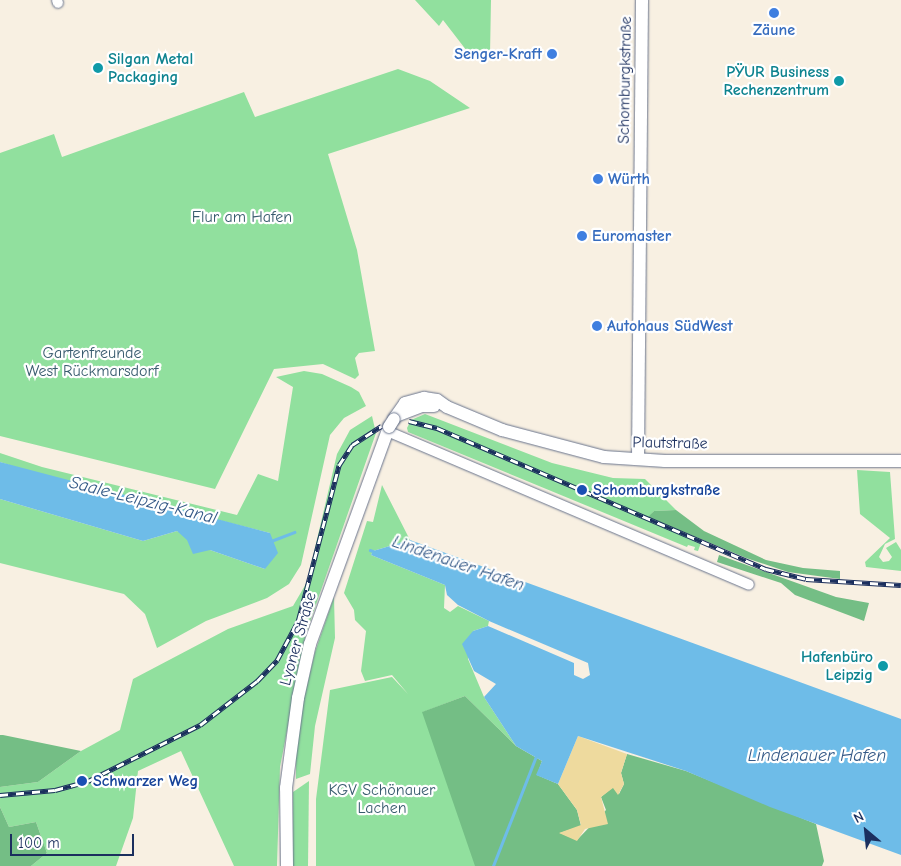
<!DOCTYPE html>
<meta charset="utf-8">
<style>
body{margin:0}
#map{position:relative;width:901px;height:866px;overflow:hidden;background:#f8f0e2;font-family:"Comic Neue",sans-serif}
div>[style]{position:absolute}
.green>*{inset:0;background:#91e09e}
.forest>*{inset:0;background:#74be85}
.sand>*{inset:0;background:#eeda9e}
.water>*{inset:0;background:#6ebce8}
.stream>*{height:2.5px;margin:-1.25px;padding:0 1.25px;transform-origin:1.25px;border-radius:1.25px;background:#6ebce8}
.roads{filter:drop-shadow(0 0 1px #68738c) drop-shadow(0 0 1px #68738c)}
.minor>*{height:10px;margin:-5px;padding:0 5px;transform-origin:5px;border-radius:5px;background:#fff}
.major>*{height:12px;margin:-6px;padding:0 6px;transform-origin:6px;border-radius:6px;background:#fff}
.rail>*{height:4.5px;margin-top:-2.25px;transform-origin:0;background:repeating-linear-gradient(90deg,#fff 0 8px,#1b2f5e 0 16px);box-sizing:border-box;border-block:1px solid #1b2f5e}
.bridges{filter:drop-shadow(0 0 1px #68738c) drop-shadow(0 0 1px #68738c)}
.major-bridge>*{height:12px;margin:-6px;padding:0 6px;transform-origin:6px;border-radius:6px;background:#fff}
.dots>*{width:14px;height:14px;translate:-50% -50%;box-sizing:border-box;border:2px solid #fff;border-radius:50%}
span{translate:-50% -50%;white-space:nowrap;text-align:center;line-height:1.15;-webkit-text-stroke:4.5px #fff;paint-order:stroke}
.shop-label{font-size:16px;color:#366cbe;font-weight:700}
.right{translate:-100% -50%;text-align:right}
.left{translate:0 -50%;text-align:left}
.culture-label{font-size:16px;color:#0d838f;font-weight:700}
.street-label{font-size:16px;color:#1b2f5e}
.park-label{font-size:16px;color:#385b6e}
.transit-label{font-size:16px;color:#164399;font-weight:700}
.water-label{font-size:18px;color:#345987;font-style:italic}
.north{position:absolute;left:841px;top:806px;width:50px;height:50px;-webkit-text-stroke:4px #fff;paint-order:stroke;rotate:332deg;font-size:14px;font-weight:700;line-height:20px;text-align:center;color:#1b2f5e}
.north::after{content:'';display:block;margin:auto;width:18px;height:22px;background:#1b2f5e;clip-path:polygon(50% 0,100% 100%,50% 72%,0 100%)}
.scale{position:absolute;left:10px;top:834px;width:124px;height:22px;box-sizing:border-box;border:2px solid #1b2f5e;border-top:0;padding-left:6px;font-size:15px;line-height:18px;white-space:nowrap;color:#1b2f5e;-webkit-text-stroke:4px #fff;paint-order:stroke}
</style>
<div id="map">
<div class="green">
<i style="clip-path:polygon(415px 0,491px 0,490px 55px,470px 55px,443px 20px,439px 26px)"></i>
<i style="clip-path:polygon(398px 69px,430px 81px,470px 108px,328px 154px,357px 250px,375px 351px,359px 353px,355px 358px,359px 375px,355px 379px,323px 364px,274px 369px,215px 489px,0 436px,0 153px,54px 134px,62px 157px,244px 92px,255px 117px)"></i>
<i style="clip-path:polygon(304px 371px,322px 374px,351px 387px,359px 392px,366px 406px,344px 418px,330px 435px,301px 565px,289px 584px,267px 598px,206px 621px,157px 648px,145px 614px,124px 594px,0 563px,0 499px,143px 541px,177px 531px,210px 550px,265px 569px,270px 533px,40px 475px,0 462px,0 453px,42px 467px,237px 515px,258px 474px,278px 481px,293px 387px,276px 377px)"></i>
<i style="clip-path:polygon(425px 414px,552px 463px,613px 478px,645px 479px,676px 510px,654px 511px,649px 517px,702px 540px,698px 551px,694px 550px,695px 547px,688px 545px,687px 547px,408px 432px,407px 428px,411px 420px)"></i>
<i style="clip-path:polygon(372px 416px,376px 433px,306px 633px,280px 767px,277px 866px,234px 866px,181px 751px,138px 771px,133px 818px,116px 866px,31px 866px,47px 853px,36px 822px,9px 827px,0 807px,0 787px,38px 782px,81px 751px,120px 730px,133px 679px,228px 629px,293px 606px,307px 582px,337px 454px,350px 430px)"></i>
<i style="clip-path:polygon(857px 470px,890px 472px,895px 539px,885px 544px,879px 557px,883px 562px,889px 561px,892px 557px,886px 548px,896px 542px,901px 550px,901px 571px,866px 567px,865px 562px,890px 538px,860px 514px)"></i>
<i style="clip-path:polygon(382px 485px,410px 540px,373px 551px,371px 555px,445px 585px,444px 608px,450px 612px,458px 606px,489px 621px,488px 626px,473px 631px,468px 659px,484px 697px,516px 746px,465px 696px,423px 712px,477px 866px,316px 866px,316px 799px,330px 690px,392px 677px,408px 694px,392px 675px,365px 681px,361px 671px,366px 631px,355px 620px,354px 610px,344px 593px,367px 521px,373px 522px)"></i>
<i style="clip-path:polygon(334px 597px,335px 638px,315px 726px,310px 774px,296px 779px,296px 750px,304px 698px,315px 652px)"></i>
<i style="clip-path:polygon(309px 781px,308px 866px,293px 866px,293px 792px)"></i>
</div>
<div class="forest">
<i style="clip-path:polygon(676px 510px,704px 531px,766px 560px,803px 568px,840px 571px,840px 579px,788px 572px,746px 558px,648px 517px,654px 511px)"></i>
<i style="clip-path:polygon(719px 555px,836px 597px,869px 603px,864px 621px,795px 595px,781px 583px,717px 562px)"></i>
<i style="clip-path:polygon(465px 696px,516px 746px,542px 761px,537px 775px,558px 784px,577px 810px,581px 826px,560px 833px,577px 840px,606px 810px,601px 797px,613px 787px,619px 794px,624px 784px,621px 773px,627px 754px,686px 771px,816px 824px,824px 861px,822px 866px,475px 866px,422px 712px)"></i>
<i style="clip-path:polygon(0 735px,3px 735px,81px 751px,38px 782px,0 787px)"></i>
<i style="clip-path:polygon(0 807px,9px 827px,36px 822px,47px 853px,31px 866px,0 866px)"></i>
</div>
<div class="sand">
<i style="clip-path:polygon(578px 736px,627px 754px,621px 773px,624px 784px,618px 795px,613px 788px,601px 797px,608px 824px,585px 829px,577px 841px,559px 833px,581px 825px,577px 810px,558px 784px)"></i>
</div>
<div class="water">
<i style="clip-path:polygon(0 462px,270px 533px,278px 553px,265px 569px,210px 550px,193px 554px,187px 540px,177px 531px,143px 541px,0 499px)"></i>
<i style="clip-path:polygon(410px 540px,901px 719px,901px 855px,770px 807px,686px 771px,578px 736px,558px 784px,536px 775px,542px 761px,516px 746px,484px 697px,496px 684px,474px 671px,462px 644px,473px 631px,488px 626px,574px 663px,574px 675px,583px 679px,590px 675px,588px 663px,489px 621px,458px 605px,447px 595px,445px 585px,371px 555px,373px 551px)"></i>
</div>
<div class="stream">
<i style="left:271px;top:541px;width:25px;rotate:-21deg"></i>
<i style="left:370px;top:550px;width:3px;rotate:18deg"></i>
<i style="left:493px;top:866px;width:118px;rotate:-68.6deg"></i>
</div>
<div class="roads">
<div class="minor">
<i style="left:57px;top:0;width:3px;rotate:72deg"></i>
<i style="left:387px;top:431px;width:393px;rotate:23deg"></i>
</div>
<div class="major">
<i style="left:396px;top:416px;width:28px;rotate:-21deg"></i>
<i style="left:422px;top:406px;width:12px"></i>
<i style="left:394px;top:419px;width:19px;rotate:-55deg"></i>
<i style="left:405px;top:403px;width:20px;rotate:-15deg"></i>
<i style="left:424px;top:398px;width:13px;rotate:9deg"></i>
<i style="left:437px;top:400px;width:12px;rotate:35deg"></i>
<i style="left:447px;top:407px;width:60px;rotate:22.7deg"></i>
<i style="left:502px;top:430px;width:106px;rotate:14.8deg"></i>
<i style="left:604px;top:457px;width:61px;rotate:3.8deg"></i>
<i style="left:665px;top:461px;width:236px"></i>
<i style="left:638px;top:459px;width:459px;rotate:-89.5deg"></i>
<i style="left:287px;top:866px;width:78px;rotate:-90.7deg"></i>
<i style="left:286px;top:788px;width:91px;rotate:-82.4deg"></i>
<i style="left:298px;top:698px;width:55px;rotate:-77.5deg"></i>
<i style="left:310px;top:644px;width:231px;rotate:-70deg"></i>
</div>
</div>
<div class="rail">
<i style="left:409px;top:421px;width:29px;rotate:14deg"></i>
<i style="left:437px;top:428px;width:358px;rotate:23.2deg"></i>
<i style="left:766px;top:569px;width:41px;rotate:14deg"></i>
<i style="left:806px;top:579px;width:95px;rotate:3.6deg"></i>
<i style="left:0;top:795px;width:55px;rotate:-5.2deg"></i>
<i style="left:55px;top:790px;width:34px;rotate:-15deg"></i>
<i style="left:88px;top:781px;width:125px;rotate:-26.6deg"></i>
<i style="left:200px;top:725px;width:72px;rotate:-37.7deg"></i>
<i style="left:257px;top:681px;width:29px;rotate:-46deg"></i>
<i style="left:277px;top:660px;width:44px;rotate:-61.7deg"></i>
<i style="left:298px;top:621px;width:161px;rotate:-75.3deg"></i>
<i style="left:339px;top:465px;width:24px;rotate:-57deg"></i>
<i style="left:352px;top:445px;width:35px;rotate:-33deg"></i>
</div>
<div class="bridges">
<div class="major-bridge">
<i style="left:389px;top:427px;width:9px;rotate:-58deg"></i>
</div>
</div>
<div class="dots">
<i style="left:774px;top:13px;background:#3f7fe0"></i>
<i style="left:552px;top:54px;background:#3f7fe0"></i>
<i style="left:98px;top:68px;background:#0f9aa8"></i>
<i style="left:839px;top:81px;background:#0f9aa8"></i>
<i style="left:598px;top:179px;background:#3f7fe0"></i>
<i style="left:582px;top:236px;background:#3f7fe0"></i>
<i style="left:597px;top:326px;background:#3f7fe0"></i>
<i style="left:582px;top:490px;background:#1a4fb4"></i>
<i style="left:883px;top:666px;background:#0f9aa8"></i>
<i style="left:82px;top:781px;background:#1a4fb4"></i>
</div>
<div class="shop-label">
<span style="left:774px;top:30px">Zäune</span>
<span class="right" style="left:542px;top:54px">Senger-Kraft</span>
<span class="left" style="left:608px;top:179px">Würth</span>
<span class="left" style="left:592px;top:236px">Euromaster</span>
<span class="left" style="left:607px;top:326px">Autohaus SüdWest</span>
</div>
<div class="culture-label">
<span class="left" style="left:108px;top:68px">Silgan Metal<br>Packaging</span>
<span class="right" style="left:829px;top:81px">PŸUR Business<br>Rechenzentrum</span>
<span class="right" style="left:873px;top:666px">Hafenbüro<br>Leipzig</span>
</div>
<div class="street-label">
<span style="left:625px;top:80px;rotate:-89deg">Schomburgkstraße</span>
<span style="left:670px;top:443px;rotate:1deg">Plautstraße</span>
<span style="left:298px;top:639px;rotate:-74deg">Lyoner Straße</span>
</div>
<div class="park-label">
<span style="left:242px;top:217px">Flur am Hafen</span>
<span style="left:92px;top:362px">Gartenfreunde<br>West Rückmarsdorf</span>
<span style="left:382px;top:799px">KGV Schönauer<br>Lachen</span>
</div>
<div class="transit-label">
<span class="left" style="left:593px;top:490px">Schomburgkstraße</span>
<span class="left" style="left:93px;top:781px">Schwarzer Weg</span>
</div>
<div class="water-label">
<span style="left:143px;top:501px;rotate:14deg">Saale-Leipzig-Kanal</span>
<span style="left:458px;top:564px;rotate:19deg">Lindenauer Hafen</span>
<span style="left:817px;top:756px">Lindenauer Hafen</span>
</div>
<div class="north">N</div>
<div class="scale">100 m</div>
</div>
